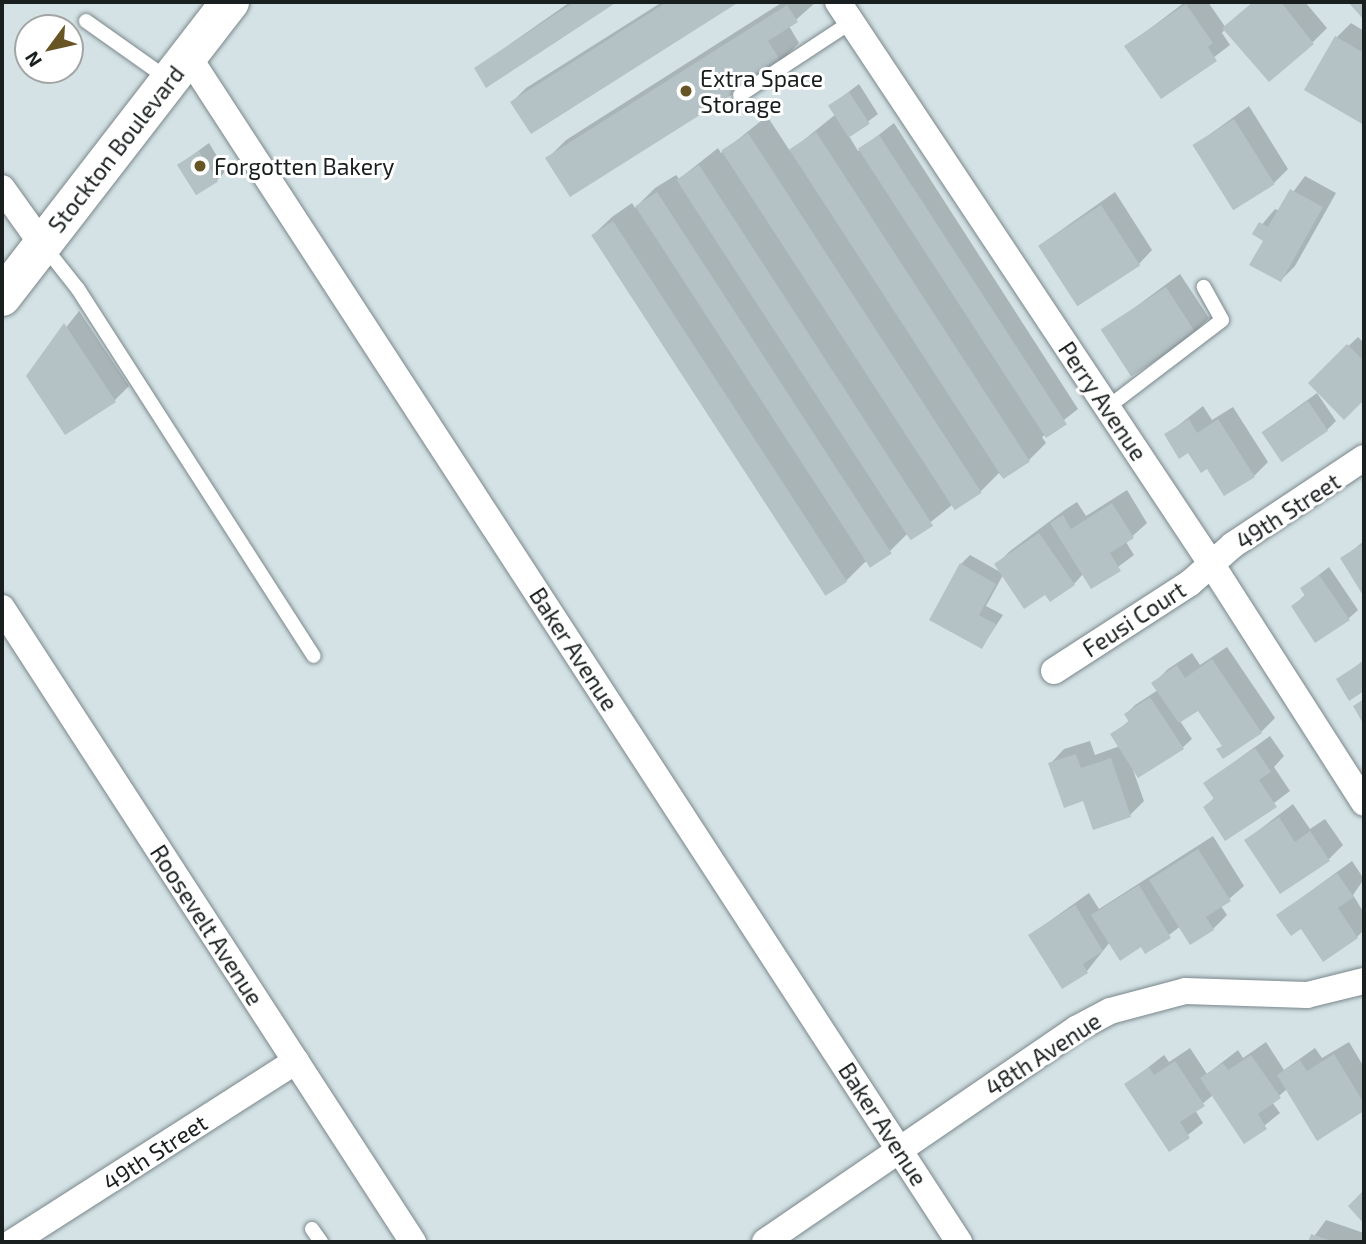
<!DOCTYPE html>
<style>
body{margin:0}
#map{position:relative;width:1366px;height:1244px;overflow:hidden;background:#d4e2e5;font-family:"Exo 2",sans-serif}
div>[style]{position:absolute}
.shadow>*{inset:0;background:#0003}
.building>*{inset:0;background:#b4c1c5;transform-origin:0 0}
.roads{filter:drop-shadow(0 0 2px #7a878b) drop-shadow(0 0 2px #7a878b)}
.lane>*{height:14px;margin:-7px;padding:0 7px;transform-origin:7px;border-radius:7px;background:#fff}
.street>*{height:26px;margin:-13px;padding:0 13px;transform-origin:13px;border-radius:13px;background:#fff}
.secondary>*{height:38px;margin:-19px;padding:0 19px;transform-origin:19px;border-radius:19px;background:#fff}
.dots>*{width:19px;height:19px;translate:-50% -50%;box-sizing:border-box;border:4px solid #fff;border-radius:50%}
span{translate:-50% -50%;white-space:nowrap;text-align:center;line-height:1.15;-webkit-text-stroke:6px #fff;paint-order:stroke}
.poi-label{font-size:23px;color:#191e1f}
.left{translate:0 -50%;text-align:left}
.street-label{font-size:23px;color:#191e1f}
.frame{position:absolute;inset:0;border:4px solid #191e1f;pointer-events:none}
.north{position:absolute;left:14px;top:14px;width:70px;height:70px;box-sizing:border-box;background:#fff;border:2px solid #a3a5a5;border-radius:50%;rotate:237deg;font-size:19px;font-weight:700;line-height:28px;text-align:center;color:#191e1f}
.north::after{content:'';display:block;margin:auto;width:24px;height:32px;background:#675624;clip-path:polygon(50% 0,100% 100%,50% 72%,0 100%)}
</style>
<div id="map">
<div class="shadow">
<i style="clip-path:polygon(570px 2px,614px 2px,487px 85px,476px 68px)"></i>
<i style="clip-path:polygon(662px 2px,735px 2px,532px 132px,512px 102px,526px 88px)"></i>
<i style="clip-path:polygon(783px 2px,816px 2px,789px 26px,799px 43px,781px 61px,548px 158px,566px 140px)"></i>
<i style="clip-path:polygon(1185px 2px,1208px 2px,1226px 28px,1254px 2px,1305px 2px,1327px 28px,1313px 42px,1225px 29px,1222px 33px,1230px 45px,1162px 97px,1127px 46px)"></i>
<i style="clip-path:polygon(1351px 23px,1364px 31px,1364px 123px,1337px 37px)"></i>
<i style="clip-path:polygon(859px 84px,878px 114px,849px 136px,858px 151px,894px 123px,1078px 409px,1042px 437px,1046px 443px,1027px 462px,1002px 477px,999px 473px,980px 492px,952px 505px,912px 537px,909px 532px,889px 552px,865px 562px,846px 581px,593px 235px,612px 217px,632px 203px,635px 208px,655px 188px,676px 175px,679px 179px,718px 148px,721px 153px,767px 116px,790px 151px,836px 114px,830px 106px)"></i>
<i style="clip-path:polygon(1249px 106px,1288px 169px,1274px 183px,1195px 145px)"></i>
<i style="clip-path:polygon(209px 143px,226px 171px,217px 180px,179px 165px)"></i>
<i style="clip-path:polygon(1305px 176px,1336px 193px,1295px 266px,1281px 280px,1265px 240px,1254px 234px,1275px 209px,1279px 211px)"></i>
<i style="clip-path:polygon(1115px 192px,1152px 250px,1139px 264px,1040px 245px)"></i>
<i style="clip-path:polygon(1180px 274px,1209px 318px,1195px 332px,1103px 331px)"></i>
<i style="clip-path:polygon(79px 311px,129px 386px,115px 400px,28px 376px)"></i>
<i style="clip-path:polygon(1358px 337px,1364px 343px,1364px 398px,1344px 418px,1310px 383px)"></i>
<i style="clip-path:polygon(1317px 393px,1336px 421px,1327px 430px,1263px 432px)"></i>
<i style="clip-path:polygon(1203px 406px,1212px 420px,1233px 407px,1268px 462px,1254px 476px,1208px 467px,1166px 435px)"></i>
<i style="clip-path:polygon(1127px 490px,1147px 523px,1126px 542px,1134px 555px,1091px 587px,1083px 574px,1074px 584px,1046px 593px,1003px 575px,986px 606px,1003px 615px,982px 647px,961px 564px,970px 555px,1002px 573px,996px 565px,1010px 551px,1066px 509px,1077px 502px,1086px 516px)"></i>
<i style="clip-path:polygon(1364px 541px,1364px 594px,1342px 559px)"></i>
<i style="clip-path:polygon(1329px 567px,1358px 610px,1348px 619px,1293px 606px,1306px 594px,1302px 588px)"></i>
<i style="clip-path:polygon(1227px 647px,1275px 718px,1261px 732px,1223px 745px,1198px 708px,1180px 721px,1192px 739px,1182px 748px,1133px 770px,1144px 801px,1130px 815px,1084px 799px,1050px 764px,1064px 749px,1090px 741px,1095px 755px,1120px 746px,1112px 735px,1130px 720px,1126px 714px,1135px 705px,1158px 690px,1154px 683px,1168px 669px,1192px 653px,1200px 665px)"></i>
<i style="clip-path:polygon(1364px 660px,1364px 689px,1350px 698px,1338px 680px)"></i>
<i style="clip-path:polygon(1270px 736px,1284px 756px,1274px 767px,1290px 791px,1226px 839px,1205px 807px,1215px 797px,1205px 783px)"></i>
<i style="clip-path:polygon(1293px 804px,1310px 829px,1325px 819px,1343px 845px,1329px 859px,1246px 840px)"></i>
<i style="clip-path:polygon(1213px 836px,1244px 886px,1221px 906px,1227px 915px,1213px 929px,1181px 926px,1146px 952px,1141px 945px,1110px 942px,1087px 971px,1030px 935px,1089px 893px,1099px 909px)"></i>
<i style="clip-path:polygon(1352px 861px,1364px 879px,1353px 895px,1364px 913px,1364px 930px,1357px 937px,1301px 927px,1278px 915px)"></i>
<i style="clip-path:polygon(1266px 1042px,1284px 1070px,1315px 1048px,1322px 1058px,1349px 1042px,1364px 1067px,1364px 1109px,1318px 1138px,1287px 1089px,1272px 1102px,1280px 1113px,1244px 1142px,1213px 1095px,1195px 1110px,1203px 1123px,1170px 1149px,1127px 1084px,1164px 1055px,1169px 1062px,1190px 1048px,1207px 1074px,1238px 1050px,1243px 1058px)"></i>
<i style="clip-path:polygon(1326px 1220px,1364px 1233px,1364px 1242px,1310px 1242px)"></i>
</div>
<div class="building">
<i style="clip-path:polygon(574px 2px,617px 2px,486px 88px,474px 68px)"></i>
<i style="clip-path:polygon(667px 2px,739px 2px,531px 134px,510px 102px)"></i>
<i style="clip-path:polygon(1253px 2px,1281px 2px,1314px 44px,1269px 82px,1222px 28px)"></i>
<i style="clip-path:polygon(1348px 2px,1364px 2px,1364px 20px)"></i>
<i style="clip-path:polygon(1186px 4px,1213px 43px,1208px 47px,1217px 61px,1161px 99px,1124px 46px)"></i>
<i style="clip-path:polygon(787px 5px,798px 22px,768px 41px,782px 63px,570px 197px,545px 158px)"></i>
<i style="clip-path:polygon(1335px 36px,1364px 53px,1364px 125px,1304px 90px)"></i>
<i style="left:849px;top:92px;width:38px;height:25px;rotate:57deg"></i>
<i style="left:1234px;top:119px;width:77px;height:49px;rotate:58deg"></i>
<i style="left:816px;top:132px;width:393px;height:32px;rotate:57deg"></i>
<i style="left:748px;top:133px;width:429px;height:32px;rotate:57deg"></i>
<i style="left:879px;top:135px;width:345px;height:25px;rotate:57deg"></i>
<i style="left:199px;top:151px;width:36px;height:26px;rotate:58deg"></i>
<i style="left:699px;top:165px;width:430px;height:27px;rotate:57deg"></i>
<i style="clip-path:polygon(1290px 189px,1323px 207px,1281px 282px,1249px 265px,1263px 241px,1252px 234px,1259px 222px,1268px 227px)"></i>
<i style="left:657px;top:192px;width:431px;height:26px;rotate:57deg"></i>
<i style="left:1101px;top:205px;width:72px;height:75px;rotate:57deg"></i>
<i style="left:613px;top:221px;width:430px;height:26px;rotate:57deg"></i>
<i style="left:1166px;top:287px;width:56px;height:78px;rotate:57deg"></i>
<i style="clip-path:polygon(64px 323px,116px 402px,65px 435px,26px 376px)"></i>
<i style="clip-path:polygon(1347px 344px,1364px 361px,1364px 400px,1344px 420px,1308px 383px)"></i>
<i style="left:1308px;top:401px;width:36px;height:56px;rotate:56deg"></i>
<i style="clip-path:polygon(1189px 419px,1197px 433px,1218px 419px,1255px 477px,1224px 496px,1207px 469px,1201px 473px,1188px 453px,1179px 459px,1164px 434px)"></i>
<i style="clip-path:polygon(1112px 503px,1134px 538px,1110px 553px,1121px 571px,1091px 589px,1050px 523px,1063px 515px,1071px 529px)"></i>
<i style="clip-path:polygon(1039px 533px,1075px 585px,1050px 602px,1045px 595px,1024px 609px,994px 564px)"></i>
<i style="clip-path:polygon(1364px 543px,1364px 597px,1340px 558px)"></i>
<i style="clip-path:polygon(960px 563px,996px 584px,979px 615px,996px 624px,982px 649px,929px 620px)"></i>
<i style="clip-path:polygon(1319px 575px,1350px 620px,1315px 643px,1291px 606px,1305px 596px,1300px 588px)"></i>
<i style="clip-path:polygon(1212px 659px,1262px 733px,1223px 759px,1216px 749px,1222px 746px,1198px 711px,1179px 723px,1151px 683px,1177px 665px,1185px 678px)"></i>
<i style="clip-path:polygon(1364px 661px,1364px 691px,1349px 701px,1336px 679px)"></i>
<i style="clip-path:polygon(1150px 697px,1184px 749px,1138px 778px,1110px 734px,1129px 722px,1124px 714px)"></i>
<i style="clip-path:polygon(1364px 699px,1364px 725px,1353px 706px)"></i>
<i style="clip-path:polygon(1255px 748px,1271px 772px,1259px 780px,1277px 807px,1225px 841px,1203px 807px,1214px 799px,1203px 783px)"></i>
<i style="clip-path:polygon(1076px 754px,1081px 768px,1111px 758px,1131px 817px,1093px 830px,1083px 801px,1064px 808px,1048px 763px)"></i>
<i style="clip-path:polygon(1279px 817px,1295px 842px,1310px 831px,1330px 861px,1280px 894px,1244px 840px)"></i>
<i style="clip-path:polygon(1198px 849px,1231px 901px,1206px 917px,1214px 930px,1190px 945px,1149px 880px)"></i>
<i style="clip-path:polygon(1337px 873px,1354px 897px,1338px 908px,1358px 938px,1323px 962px,1301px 929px,1291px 936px,1276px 915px)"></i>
<i style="clip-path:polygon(1139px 885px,1171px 938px,1145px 954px,1141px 947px,1120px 961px,1091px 915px)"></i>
<i style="clip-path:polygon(1075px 905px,1103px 951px,1083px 964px,1088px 973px,1062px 989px,1028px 935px)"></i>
<i style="clip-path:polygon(1334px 1054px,1364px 1103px,1364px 1111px,1317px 1141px,1277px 1075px,1300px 1060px,1307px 1071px)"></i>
<i style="clip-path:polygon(1251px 1055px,1281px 1098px,1258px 1114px,1267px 1129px,1244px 1144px,1200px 1078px,1223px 1063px,1228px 1070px)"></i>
<i style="clip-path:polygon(1175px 1061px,1205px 1106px,1180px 1122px,1190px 1138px,1169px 1152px,1124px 1084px,1149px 1067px,1154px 1075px)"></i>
<i style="clip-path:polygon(1364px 1190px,1364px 1224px,1348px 1206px)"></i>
<i style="clip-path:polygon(1311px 1234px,1335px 1242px,1308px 1242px)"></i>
</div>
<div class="roads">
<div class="lane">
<i style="left:86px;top:21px;width:100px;rotate:35.3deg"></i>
<i style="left:740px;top:95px;width:133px;rotate:-33.3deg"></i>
<i style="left:43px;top:245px;width:56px;rotate:51.5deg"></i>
<i style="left:78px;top:289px;width:436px;rotate:57.3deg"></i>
<i style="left:1108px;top:407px;width:143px;rotate:-37.3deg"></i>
<i style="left:1222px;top:320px;width:38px;rotate:-119deg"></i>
<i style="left:312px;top:1229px;width:16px;rotate:55deg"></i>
</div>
<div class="street">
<i style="left:838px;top:2px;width:676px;rotate:56.4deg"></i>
<i style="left:1212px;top:565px;width:282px;rotate:57.4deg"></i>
<i style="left:188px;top:56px;width:1415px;rotate:56.97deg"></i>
<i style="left:2px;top:188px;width:69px;rotate:54.5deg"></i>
<i style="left:2px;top:608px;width:756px;rotate:57.05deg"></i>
<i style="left:1054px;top:671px;width:162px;rotate:-32.9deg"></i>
<i style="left:1190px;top:583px;width:57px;rotate:-41.5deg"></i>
<i style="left:1233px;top:545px;width:157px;rotate:-33.6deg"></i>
<i style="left:13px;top:1242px;width:336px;rotate:-32.6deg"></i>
<i style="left:765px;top:1242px;width:377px;rotate:-34.4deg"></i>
<i style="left:1076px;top:1029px;width:38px;rotate:-28deg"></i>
<i style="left:1110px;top:1011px;width:78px;rotate:-14.9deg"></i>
<i style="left:1185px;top:991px;width:122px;rotate:1.9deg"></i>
<i style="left:1307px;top:995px;width:59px;rotate:-13.8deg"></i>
</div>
<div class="secondary">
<i style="left:2px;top:297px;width:373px;rotate:-52.3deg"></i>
</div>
</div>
<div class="dots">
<i style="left:686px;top:91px;background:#675624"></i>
<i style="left:200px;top:166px;background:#675624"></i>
</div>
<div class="poi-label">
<span class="left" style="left:700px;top:91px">Extra Space<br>Storage</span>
<span class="left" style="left:214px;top:166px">Forgotten Bakery</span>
</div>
<div class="street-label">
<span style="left:116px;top:149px;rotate:-52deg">Stockton Boulevard</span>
<span style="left:1103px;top:401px;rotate:56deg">Perry Avenue</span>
<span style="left:1288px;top:511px;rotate:-33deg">49th Street</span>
<span style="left:1134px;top:619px;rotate:-33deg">Feusi Court</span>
<span style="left:574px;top:649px;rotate:57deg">Baker Avenue</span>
<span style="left:207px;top:925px;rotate:57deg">Roosevelt Avenue</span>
<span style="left:1043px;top:1054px;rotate:-33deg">48th Avenue</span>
<span style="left:883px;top:1124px;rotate:57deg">Baker Avenue</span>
<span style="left:155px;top:1152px;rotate:-33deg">49th Street</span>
</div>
<div class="frame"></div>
<div class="north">N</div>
</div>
